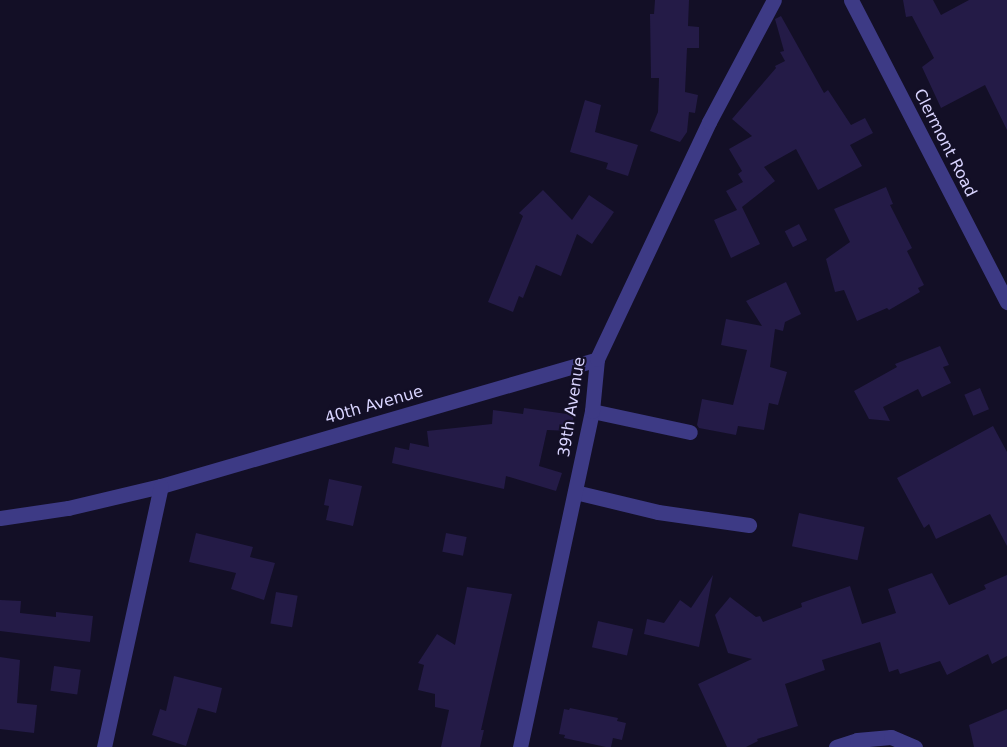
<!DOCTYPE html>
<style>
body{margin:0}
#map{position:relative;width:1007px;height:747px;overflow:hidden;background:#130f26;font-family:"DejaVu Sans",sans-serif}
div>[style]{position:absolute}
.building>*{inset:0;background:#241b47;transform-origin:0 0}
.minor>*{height:15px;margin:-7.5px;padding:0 7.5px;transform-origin:7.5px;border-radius:7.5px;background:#3d3a85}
span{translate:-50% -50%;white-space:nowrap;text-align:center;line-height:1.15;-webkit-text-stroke:4.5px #130f26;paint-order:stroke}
.street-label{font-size:16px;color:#d9d4ff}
</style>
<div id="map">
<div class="building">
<i style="clip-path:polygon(655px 0,689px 0,688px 26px,699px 27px,699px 48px,687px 48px,685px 92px,698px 95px,695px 113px,689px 112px,687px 132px,680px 142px,650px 131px,658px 112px,659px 78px,651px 78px,650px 14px,654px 14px)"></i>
<i style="clip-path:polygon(903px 0,933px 0,941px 15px,969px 0,1007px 0,1007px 130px,985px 85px,941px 108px,922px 67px,934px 58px,912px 16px,906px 17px)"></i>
<i style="clip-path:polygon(781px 16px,824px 93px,828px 90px,851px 125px,865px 118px,873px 133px,850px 145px,862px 166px,818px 190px,796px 149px,764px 167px,775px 181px,742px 207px,760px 244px,731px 258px,714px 220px,737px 210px,726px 191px,743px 182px,738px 174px,742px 171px,729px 149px,752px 136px,732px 119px,776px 68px,775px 66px,785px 61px,780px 52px,784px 51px,775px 19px)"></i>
<i style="clip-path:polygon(585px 100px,601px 105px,595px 132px,638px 145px,628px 176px,606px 169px,608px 163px,570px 152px)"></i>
<i style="clip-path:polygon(886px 187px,893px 204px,890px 205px,912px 248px,907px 251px,924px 285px,918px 288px,920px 292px,889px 310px,887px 308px,857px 321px,844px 290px,835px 292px,826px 259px,850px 242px,834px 209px)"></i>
<i style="clip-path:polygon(543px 190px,572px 220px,589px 195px,614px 212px,592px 244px,577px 234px,561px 276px,536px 265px,523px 298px,519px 296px,513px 312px,488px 302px,523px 216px,519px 213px)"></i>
<i style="left:799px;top:224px;width:18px;height:16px;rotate:63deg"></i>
<i style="clip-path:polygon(786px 282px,801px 314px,785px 322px,783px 331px,775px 329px,770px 367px,787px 372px,778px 405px,769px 403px,764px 430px,738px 426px,736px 435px,699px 428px,697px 425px,702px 399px,733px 405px,747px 350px,721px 345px,726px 319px,762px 326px,746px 301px)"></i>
<i style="clip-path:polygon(940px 346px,949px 365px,943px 367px,951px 383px,922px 397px,918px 389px,883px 407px,890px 421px,869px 419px,854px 391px,897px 367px,895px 364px)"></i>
<i style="left:980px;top:388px;width:23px;height:17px;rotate:67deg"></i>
<i style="clip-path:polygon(524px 408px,574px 415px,571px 431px,547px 430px,539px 466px,562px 473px,556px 491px,506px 476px,504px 489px,392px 463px,395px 447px,409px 450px,410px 443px,429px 447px,427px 431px,492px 424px,493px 410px,523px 414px)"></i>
<i style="clip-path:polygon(993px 426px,1007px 452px,1007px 546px,990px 514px,936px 539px,929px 524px,924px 528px,897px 478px)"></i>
<i style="clip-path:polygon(329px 479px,362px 486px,353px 526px,326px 520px,329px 506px,324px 505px)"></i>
<i style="left:799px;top:513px;width:67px;height:34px;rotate:12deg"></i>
<i style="clip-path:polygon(196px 533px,253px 547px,250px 557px,275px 563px,264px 600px,231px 589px,236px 573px,189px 562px)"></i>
<i style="left:446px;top:533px;width:21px;height:19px;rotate:11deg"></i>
<i style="clip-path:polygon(932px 573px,949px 605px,986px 589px,984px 585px,1007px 575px,1007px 656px,992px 664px,988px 654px,947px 675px,940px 661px,900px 674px,898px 669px,889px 672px,880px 642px,822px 660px,825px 670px,785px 684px,798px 726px,757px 739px,758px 741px,746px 747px,727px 747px,698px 684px,752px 659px,728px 653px,715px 615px,730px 597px,756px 617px,760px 616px,763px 622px,802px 607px,801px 603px,850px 586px,862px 624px,896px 613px,888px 589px)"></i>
<i style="clip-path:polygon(713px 575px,699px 647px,644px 634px,647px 619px,664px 623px,680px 600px,691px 608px)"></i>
<i style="clip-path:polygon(467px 587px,512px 594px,481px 730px,484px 730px,480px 747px,441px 747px,449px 710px,435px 707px,435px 694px,418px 690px,424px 665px,418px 663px,437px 634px,455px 645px)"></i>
<i style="left:276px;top:592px;width:22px;height:32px;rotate:10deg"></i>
<i style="clip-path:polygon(0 600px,21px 601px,20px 613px,56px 617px,56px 612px,93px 616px,90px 642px,0 631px)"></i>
<i style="left:598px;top:621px;width:36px;height:27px;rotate:13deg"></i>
<i style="clip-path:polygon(0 657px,20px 660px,17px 703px,37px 705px,34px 733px,0 729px)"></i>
<i style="left:54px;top:666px;width:27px;height:25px;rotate:8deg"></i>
<i style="clip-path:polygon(174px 676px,222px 688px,216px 713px,198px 708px,186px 746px,152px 735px,160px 709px,166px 711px)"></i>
<i style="clip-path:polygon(570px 708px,618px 718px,617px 721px,626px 723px,622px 740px,613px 738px,611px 747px,606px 747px,564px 738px,565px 735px,559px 734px,564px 709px,569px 710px)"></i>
<i style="clip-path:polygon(1007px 709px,1007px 747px,974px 747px,969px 725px)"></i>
</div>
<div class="minor">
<i style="left:851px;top:0;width:340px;rotate:62.7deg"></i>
<i style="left:592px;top:411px;width:100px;rotate:12.1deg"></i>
<i style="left:575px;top:492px;width:85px;rotate:13.5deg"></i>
<i style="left:658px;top:512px;width:92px;rotate:8.1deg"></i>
<i style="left:0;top:518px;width:69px;rotate:-8.4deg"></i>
<i style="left:68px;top:508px;width:96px;rotate:-13.3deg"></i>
<i style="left:161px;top:486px;width:454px;rotate:-16.2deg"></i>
<i style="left:104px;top:747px;width:267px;rotate:-77.7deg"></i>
<i style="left:520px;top:747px;width:344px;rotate:-77.9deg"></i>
<i style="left:592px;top:411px;width:52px;rotate:-84.5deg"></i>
<i style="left:597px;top:359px;width:262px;rotate:-64.7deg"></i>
<i style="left:709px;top:122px;width:138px;rotate:-62deg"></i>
<i style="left:836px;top:747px;width:22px;rotate:-18deg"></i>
<i style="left:857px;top:740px;width:34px;rotate:-5deg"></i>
<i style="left:891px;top:737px;width:26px;rotate:23deg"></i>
</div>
<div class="street-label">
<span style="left:945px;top:143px;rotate:63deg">Clermont Road</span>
<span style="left:374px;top:405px;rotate:-16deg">40th Avenue</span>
<span style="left:572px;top:407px;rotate:-81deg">39th Avenue</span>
</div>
</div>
